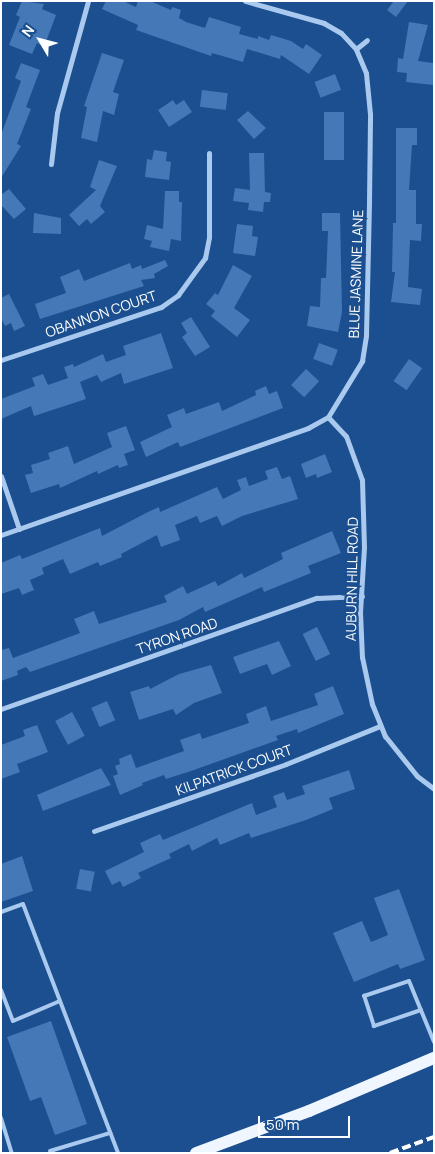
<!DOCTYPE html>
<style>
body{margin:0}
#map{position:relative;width:435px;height:1154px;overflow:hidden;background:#1b4f8f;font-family:Manrope,sans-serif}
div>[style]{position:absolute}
.building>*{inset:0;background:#4478b7;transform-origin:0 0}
.lane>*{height:4px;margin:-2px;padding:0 2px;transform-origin:2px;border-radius:2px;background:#a9c9ee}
.street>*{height:5px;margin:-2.5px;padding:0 2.5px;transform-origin:2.5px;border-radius:2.5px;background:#a9c9ee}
.primary>*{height:12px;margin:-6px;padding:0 6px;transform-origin:6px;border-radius:6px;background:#f0f6ff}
.rail>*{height:4px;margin-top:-2px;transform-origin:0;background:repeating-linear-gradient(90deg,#fff 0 9px,transparent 0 13px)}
span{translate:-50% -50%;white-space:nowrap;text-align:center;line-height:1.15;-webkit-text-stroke:4.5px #1b4f8f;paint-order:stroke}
.street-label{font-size:14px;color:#fff}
.frame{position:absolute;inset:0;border:2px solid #fff;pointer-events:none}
.north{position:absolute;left:15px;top:15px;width:50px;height:50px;-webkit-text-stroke:4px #1b4f8f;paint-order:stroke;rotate:307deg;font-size:14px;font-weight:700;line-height:20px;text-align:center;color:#fff}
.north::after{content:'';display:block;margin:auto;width:18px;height:22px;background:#fff;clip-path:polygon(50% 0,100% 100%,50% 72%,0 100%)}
.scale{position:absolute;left:258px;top:1116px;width:92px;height:22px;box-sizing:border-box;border:2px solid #fff;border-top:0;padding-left:6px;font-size:15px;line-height:18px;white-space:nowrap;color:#fff;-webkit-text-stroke:4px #1b4f8f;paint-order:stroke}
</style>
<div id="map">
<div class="building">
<i style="clip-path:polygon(22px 1px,44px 4px,42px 9px,56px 15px,44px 47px,37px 43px,32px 54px,9px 45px,20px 17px,16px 15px)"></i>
<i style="clip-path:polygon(106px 1px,123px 1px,136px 7px,138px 1px,150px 1px,171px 10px,172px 7px,181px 10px,179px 18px,186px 22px,205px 28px,209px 17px,241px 27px,239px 34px,258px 39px,258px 36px,269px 40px,271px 35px,291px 41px,303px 49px,306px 44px,322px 55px,309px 74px,281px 55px,280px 59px,247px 49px,243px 62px,212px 53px,211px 56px,136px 30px,138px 25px,102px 9px)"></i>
<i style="clip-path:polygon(394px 1px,408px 1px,396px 17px,387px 10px)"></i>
<i style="clip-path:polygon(409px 22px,428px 25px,418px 61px,433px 63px,434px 85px,406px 82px,407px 73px,397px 72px,398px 58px,403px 59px)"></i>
<i style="clip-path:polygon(102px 53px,124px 60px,113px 92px,119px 94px,114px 115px,103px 111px,97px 142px,81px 138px,87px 107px,84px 106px)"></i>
<i style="clip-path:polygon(21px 63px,40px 70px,26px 107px,31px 109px,17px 144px,21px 146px,1px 178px,1px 135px,21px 81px,15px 78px)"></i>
<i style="left:335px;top:74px;width:17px;height:22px;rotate:69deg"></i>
<i style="left:202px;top:90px;width:26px;height:17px;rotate:7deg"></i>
<i style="clip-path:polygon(173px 100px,176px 105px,184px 100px,192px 112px,169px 127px,158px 110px)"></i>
<i style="clip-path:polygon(248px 111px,266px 128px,254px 139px,237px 120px)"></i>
<i style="left:324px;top:112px;width:20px;height:48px"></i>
<i style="clip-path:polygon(396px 128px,417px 128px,417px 145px,412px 145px,409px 190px,416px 190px,416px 224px,422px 224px,421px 241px,410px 240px,408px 287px,422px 289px,420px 305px,391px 302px,395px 272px,392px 272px,393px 223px,396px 223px)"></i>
<i style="clip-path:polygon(154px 150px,167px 152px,166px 161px,171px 162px,169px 180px,145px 177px,147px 159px,152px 160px)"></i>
<i style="clip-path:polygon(249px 153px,264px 153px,265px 192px,271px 193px,270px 202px,264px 202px,263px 212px,248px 210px,249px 203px,233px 201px,235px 188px,250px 190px)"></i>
<i style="clip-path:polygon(99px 160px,117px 166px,100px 206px,105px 212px,91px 224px,87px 219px,79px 226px,69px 215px,96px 190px,90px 187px)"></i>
<i style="clip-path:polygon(9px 189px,26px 209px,14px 219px,1px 205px,1px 195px)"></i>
<i style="clip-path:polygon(165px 191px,179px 191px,179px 202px,182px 202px,181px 241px,171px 239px,169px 251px,150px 247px,152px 241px,144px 239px,147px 225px,163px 229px)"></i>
<i style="clip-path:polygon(34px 213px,61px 218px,61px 234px,33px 233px)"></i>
<i style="clip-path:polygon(322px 213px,340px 213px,342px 312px,338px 332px,307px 326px,310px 306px,320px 307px,321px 278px,326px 278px,328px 231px,322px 231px)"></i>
<i style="clip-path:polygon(237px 224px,253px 226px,252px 236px,258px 237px,255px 256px,233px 253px)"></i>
<i style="clip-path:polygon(165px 260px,168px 266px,154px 274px,155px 278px,141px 280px,144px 286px,40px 319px,35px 304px,66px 293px,60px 277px,79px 269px,84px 281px,130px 263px,132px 269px,141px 265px,142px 269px)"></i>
<i style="clip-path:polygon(233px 265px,252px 276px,234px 308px,250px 320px,237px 337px,211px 316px,215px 311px,206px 304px,215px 293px,218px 295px)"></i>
<i style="clip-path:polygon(9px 294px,25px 326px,14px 331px,11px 323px,5px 326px,1px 318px,1px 298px)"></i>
<i style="clip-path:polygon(191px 317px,210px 347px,195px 356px,182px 337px,187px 333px,181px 323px)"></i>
<i style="clip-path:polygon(161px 333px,173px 368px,124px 384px,121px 373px,101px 382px,97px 375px,80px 382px,86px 399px,34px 416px,31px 406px,1px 419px,1px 399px,35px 386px,32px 378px,43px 374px,48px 385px,68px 378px,64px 367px,73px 364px,74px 367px,103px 354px,106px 362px,126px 355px,123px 346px)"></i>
<i style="left:319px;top:343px;width:20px;height:17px;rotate:20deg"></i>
<i style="left:409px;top:359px;width:16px;height:27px;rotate:35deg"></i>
<i style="left:306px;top:369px;width:18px;height:22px;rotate:43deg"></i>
<i style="clip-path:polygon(266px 386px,269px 394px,277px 391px,283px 408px,180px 447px,178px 442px,146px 457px,140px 442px,172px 427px,167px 415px,184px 408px,186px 414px,219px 402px,222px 411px,256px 395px,255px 391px)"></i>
<i style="clip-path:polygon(126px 426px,135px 450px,124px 454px,128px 465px,119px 468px,118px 465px,98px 474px,97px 471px,60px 488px,59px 484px,31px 493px,25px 475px,33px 473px,31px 465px,50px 459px,48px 453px,68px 446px,74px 464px,112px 447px,107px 433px)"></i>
<i style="clip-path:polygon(325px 454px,332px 472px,317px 478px,316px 474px,306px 478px,301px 464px)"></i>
<i style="clip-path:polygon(277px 467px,282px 479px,290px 476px,298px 499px,242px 516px,222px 526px,217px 516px,200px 523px,197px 516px,175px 525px,180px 540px,161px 547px,157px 535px,121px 554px,122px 557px,100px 566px,98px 562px,70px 574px,63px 559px,42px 568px,44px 574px,30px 580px,34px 590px,22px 595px,19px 588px,1px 594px,1px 563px,20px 555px,22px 559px,100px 528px,102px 536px,148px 512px,159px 507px,160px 512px,217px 487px,223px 499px,241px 490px,237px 480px,246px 477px,249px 486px,268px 479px,265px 471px)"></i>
<i style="clip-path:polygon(332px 531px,341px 553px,308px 566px,311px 573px,264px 592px,262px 587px,205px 612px,203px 607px,179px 620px,30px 672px,26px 667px,17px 671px,18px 675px,1px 681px,1px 650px,9px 648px,13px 658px,80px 633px,74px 619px,94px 611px,99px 624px,167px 602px,164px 596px,183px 586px,187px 594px,215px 581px,218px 586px,242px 573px,244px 578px,283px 559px,281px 553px)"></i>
<i style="left:317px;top:627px;width:30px;height:16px;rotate:64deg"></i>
<i style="clip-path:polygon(279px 641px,291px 666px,272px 675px,267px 664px,240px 674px,233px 657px)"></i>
<i style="clip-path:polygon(211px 665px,222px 693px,194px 703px,176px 715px,173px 709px,139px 720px,130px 692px,149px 686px,150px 689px,179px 674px)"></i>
<i style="clip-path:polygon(333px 686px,344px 714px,298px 733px,297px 729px,276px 736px,278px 740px,191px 771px,166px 779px,164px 775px,142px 783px,143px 785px,120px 795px,113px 776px,118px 774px,115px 766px,120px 764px,119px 759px,131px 754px,136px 768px,184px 751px,180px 740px,200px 733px,202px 739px,249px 723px,246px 714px,266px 706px,271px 721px,318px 705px,314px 694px)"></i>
<i style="left:107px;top:701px;width:21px;height:17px;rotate:67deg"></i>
<i style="left:72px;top:712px;width:27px;height:19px;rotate:62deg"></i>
<i style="clip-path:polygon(37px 725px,48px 752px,17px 764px,20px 772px,1px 779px,1px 745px,25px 736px,23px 730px)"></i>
<i style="clip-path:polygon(101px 768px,111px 785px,43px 811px,37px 795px)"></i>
<i style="clip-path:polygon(349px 770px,355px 789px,329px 798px,333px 809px,306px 820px,251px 838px,249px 833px,220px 845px,217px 838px,192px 851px,189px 844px,169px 854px,171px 858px,138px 873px,141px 878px,123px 887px,120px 881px,112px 885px,105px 871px,144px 852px,140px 843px,160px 834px,163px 840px,252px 803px,256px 815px,277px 807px,273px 796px,284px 792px,287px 800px,305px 794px,302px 786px)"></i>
<i style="clip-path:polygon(22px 856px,33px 891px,1px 902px,1px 864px)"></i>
<i style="left:80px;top:869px;width:15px;height:20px;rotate:11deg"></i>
<i style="clip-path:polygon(399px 889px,425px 960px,400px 969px,398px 964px,354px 982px,333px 933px,362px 921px,371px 942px,388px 935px,374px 898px)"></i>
<i style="clip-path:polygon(51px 1021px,87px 1124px,55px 1135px,41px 1097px,30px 1101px,7px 1037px)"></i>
</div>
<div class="lane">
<i style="left:1px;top:912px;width:23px;rotate:-20deg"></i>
<i style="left:23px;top:904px;width:267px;rotate:69.1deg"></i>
<i style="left:1px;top:990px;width:33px;rotate:69deg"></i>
<i style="left:13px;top:1021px;width:51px;rotate:-23.1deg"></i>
<i style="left:421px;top:1010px;width:50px;rotate:161.2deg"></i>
<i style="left:374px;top:1026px;width:32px;rotate:-108deg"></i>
<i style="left:364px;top:996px;width:47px;rotate:-18.4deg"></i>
<i style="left:409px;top:981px;width:66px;rotate:67.7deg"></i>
<i style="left:1px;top:1118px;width:37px;rotate:73deg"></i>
<i style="left:50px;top:1151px;width:63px;rotate:-16.7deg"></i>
</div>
<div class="street">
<i style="left:356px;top:49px;width:14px;rotate:-39deg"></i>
<i style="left:51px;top:164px;width:51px;rotate:-83.3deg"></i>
<i style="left:57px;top:113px;width:116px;rotate:-74.5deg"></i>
<i style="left:1px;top:360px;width:169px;rotate:-18.3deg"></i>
<i style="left:161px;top:307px;width:21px;rotate:-35deg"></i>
<i style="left:178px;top:295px;width:46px;rotate:-53.9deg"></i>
<i style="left:205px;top:258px;width:21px;rotate:-79deg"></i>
<i style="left:209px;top:237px;width:84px;rotate:-90deg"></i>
<i style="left:328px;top:417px;width:26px;rotate:47deg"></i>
<i style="left:346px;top:436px;width:47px;rotate:70deg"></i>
<i style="left:362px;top:480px;width:67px;rotate:88.3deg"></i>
<i style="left:364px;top:547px;width:65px;rotate:93.5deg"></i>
<i style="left:360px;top:612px;width:45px;rotate:87.5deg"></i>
<i style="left:362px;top:657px;width:48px;rotate:78deg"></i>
<i style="left:372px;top:704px;width:35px;rotate:68deg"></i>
<i style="left:385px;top:736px;width:51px;rotate:51.3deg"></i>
<i style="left:417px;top:776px;width:21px;rotate:37deg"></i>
<i style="left:1px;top:476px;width:56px;rotate:71.2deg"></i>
<i style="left:1px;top:535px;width:325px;rotate:-19.2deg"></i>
<i style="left:308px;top:428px;width:23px;rotate:-29deg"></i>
<i style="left:328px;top:417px;width:66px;rotate:-58.7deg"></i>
<i style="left:362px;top:361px;width:26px;rotate:-81deg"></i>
<i style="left:366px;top:335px;width:134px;rotate:-88.7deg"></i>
<i style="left:369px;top:201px;width:87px;rotate:-89.3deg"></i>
<i style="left:370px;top:114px;width:41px;rotate:-95.6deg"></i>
<i style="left:366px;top:73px;width:26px;rotate:-113deg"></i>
<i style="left:356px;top:49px;width:22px;rotate:-133deg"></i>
<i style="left:341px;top:33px;width:20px;rotate:-150deg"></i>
<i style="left:324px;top:23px;width:82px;rotate:-164.4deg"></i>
<i style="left:1px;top:709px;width:335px;rotate:-19.4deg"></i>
<i style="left:317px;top:598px;width:45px;rotate:-2.5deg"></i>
<i style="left:94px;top:831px;width:203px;rotate:-19.2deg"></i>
<i style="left:286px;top:764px;width:101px;rotate:-22deg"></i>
</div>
<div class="primary">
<i style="left:196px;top:1153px;width:121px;rotate:-20.4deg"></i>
<i style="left:309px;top:1111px;width:136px;rotate:-23deg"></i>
</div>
<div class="rail">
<i style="left:390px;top:1153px;width:47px;rotate:-20deg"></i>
</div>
<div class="street-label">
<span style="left:356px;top:274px;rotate:-88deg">BLUE JASMINE LANE</span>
<span style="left:101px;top:314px;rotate:-19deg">OBANNON COURT</span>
<span style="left:352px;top:579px;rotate:-89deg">AUBURN HILL ROAD</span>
<span style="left:177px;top:636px;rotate:-19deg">TYRON ROAD</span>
<span style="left:234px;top:770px;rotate:-20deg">KILPATRICK COURT</span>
</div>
<div class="frame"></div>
<div class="north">N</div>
<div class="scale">50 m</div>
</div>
